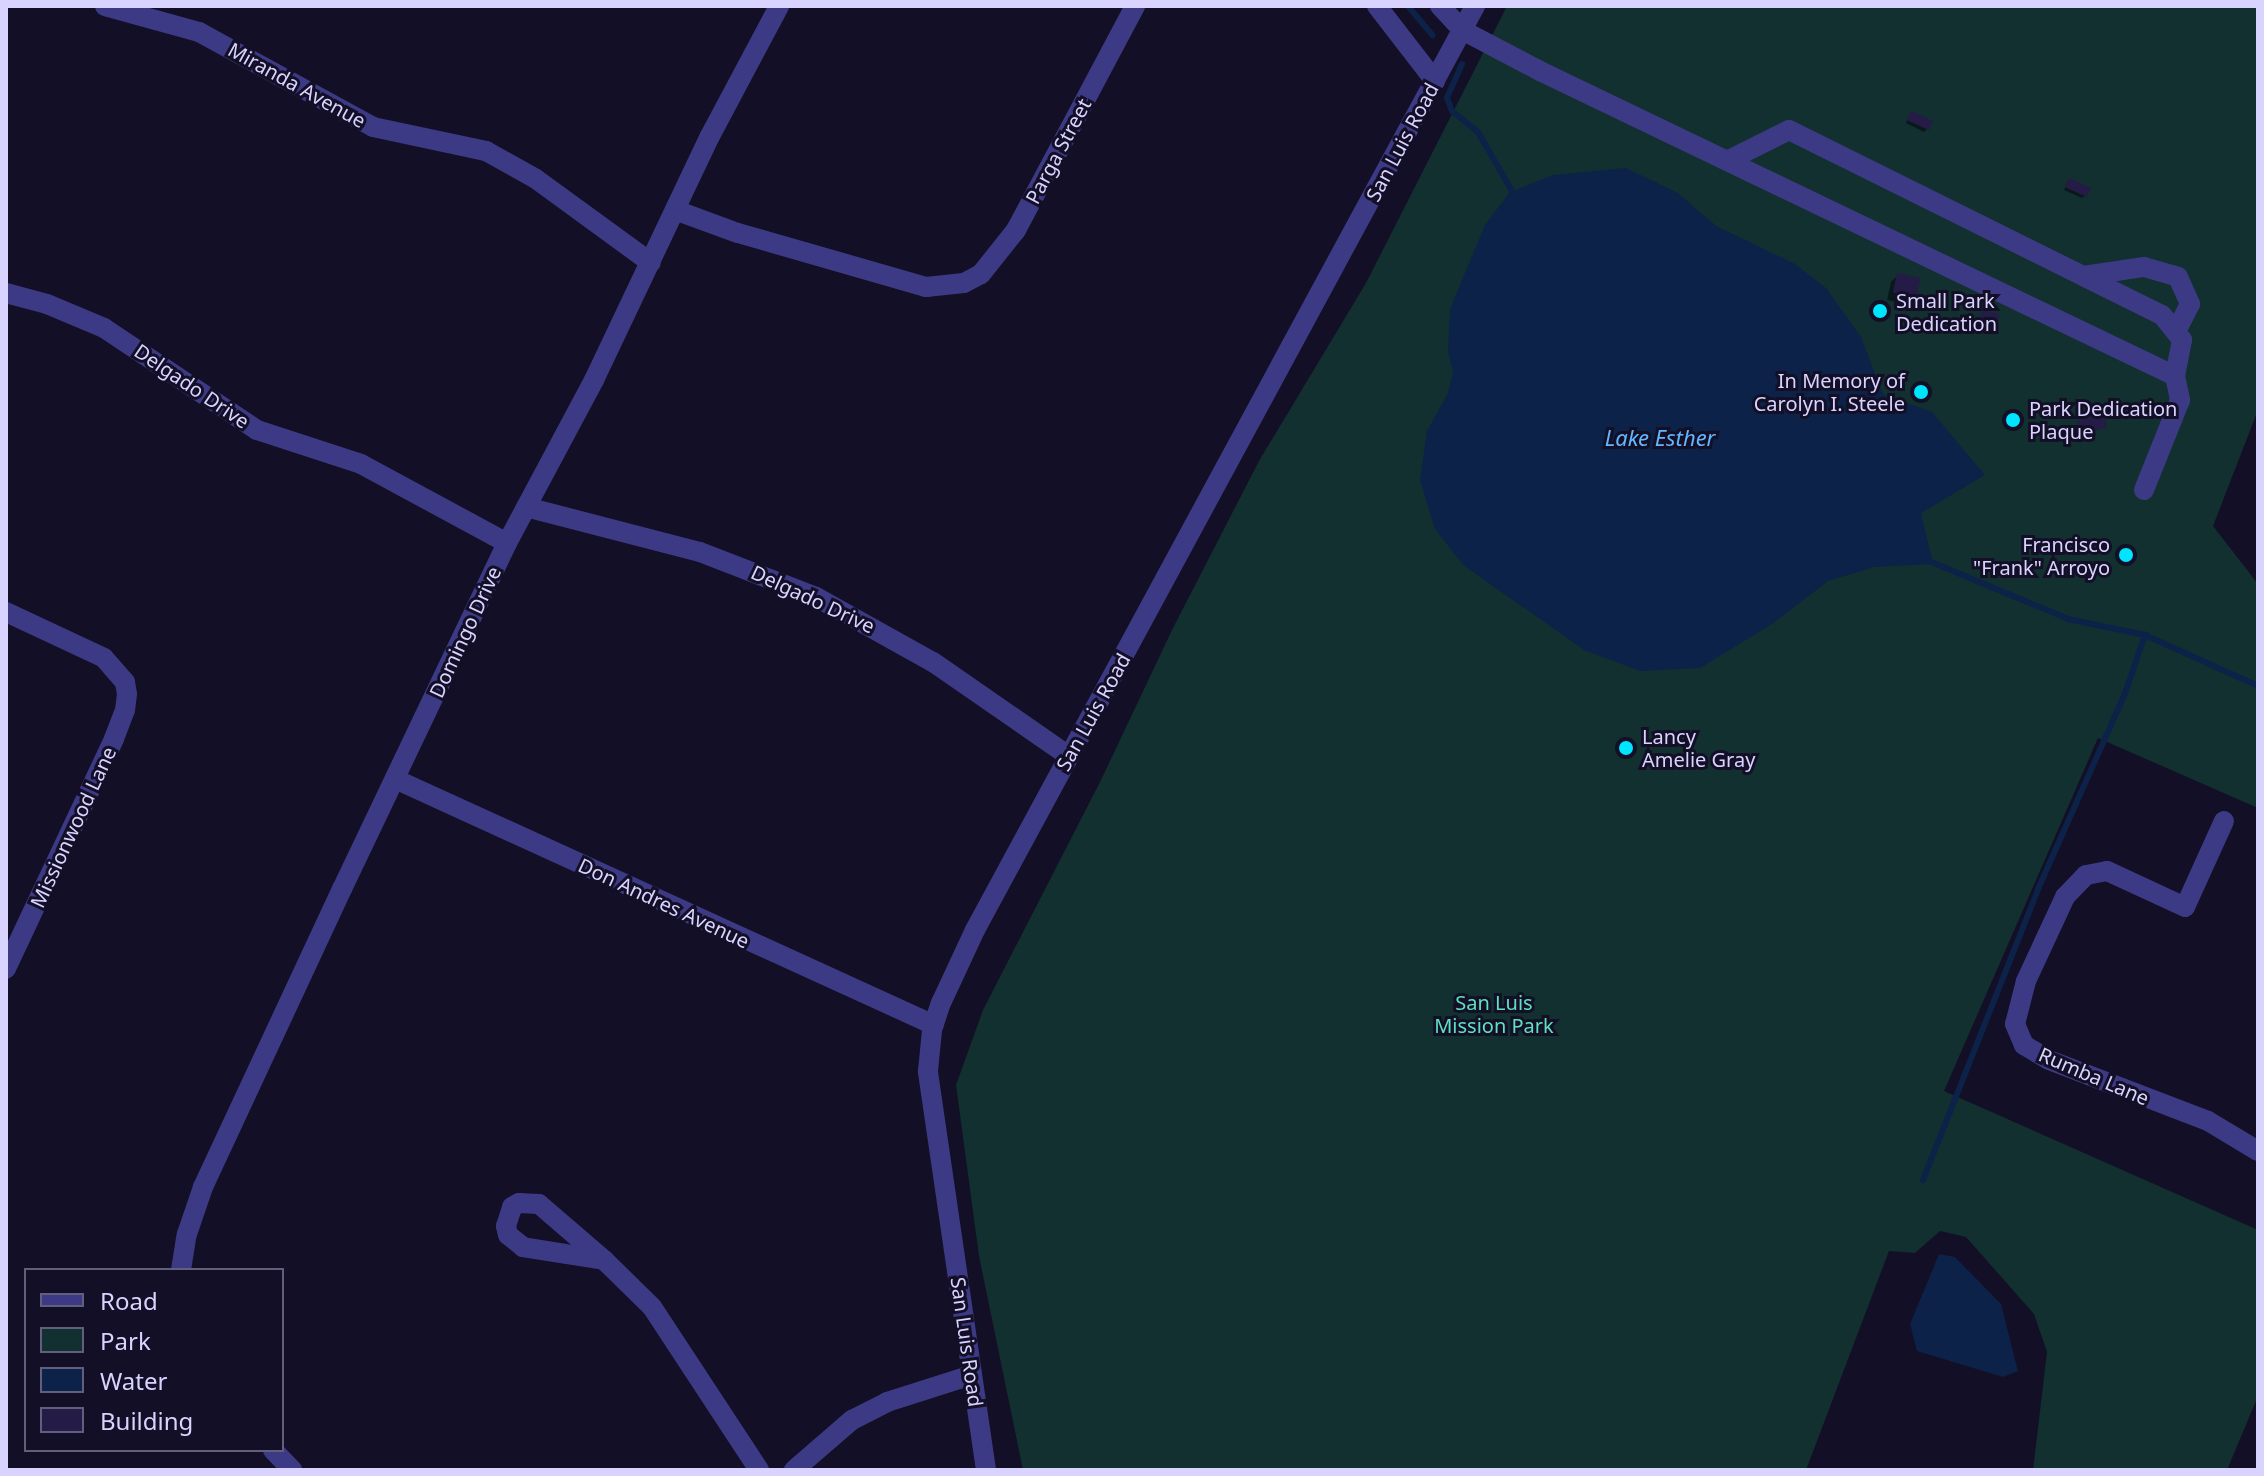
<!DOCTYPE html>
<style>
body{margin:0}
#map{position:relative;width:2264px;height:1476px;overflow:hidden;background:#130f26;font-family:"Noto Sans",sans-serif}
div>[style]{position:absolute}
.green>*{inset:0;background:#12302f}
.water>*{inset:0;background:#0c2248}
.shadow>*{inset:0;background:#0007}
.stream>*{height:6px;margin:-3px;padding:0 3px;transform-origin:3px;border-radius:3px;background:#0c2248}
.building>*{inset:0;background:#241b47;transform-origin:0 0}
.minor>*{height:20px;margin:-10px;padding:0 10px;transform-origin:10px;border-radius:10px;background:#3d3a85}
.dots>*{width:22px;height:22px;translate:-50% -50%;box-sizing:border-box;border:4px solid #130f26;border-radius:50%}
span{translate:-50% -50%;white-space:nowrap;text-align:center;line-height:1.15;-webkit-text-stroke:6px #130f26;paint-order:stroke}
.street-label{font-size:20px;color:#d9d4ff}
.poi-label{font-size:20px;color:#d9d4ff}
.left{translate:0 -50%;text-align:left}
.right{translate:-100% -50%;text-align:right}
.park-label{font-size:20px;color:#5fe0c0}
.water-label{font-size:22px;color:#62b6ff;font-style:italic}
.frame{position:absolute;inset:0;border:8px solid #d9d4ff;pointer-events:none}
.legend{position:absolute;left:24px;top:1268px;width:260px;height:184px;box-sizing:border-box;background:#130f26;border:2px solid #625e7d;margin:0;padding:10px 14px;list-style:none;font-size:24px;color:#d9d4ff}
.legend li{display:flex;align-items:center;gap:16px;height:40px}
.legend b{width:40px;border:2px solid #625e7d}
</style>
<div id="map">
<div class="green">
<i style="clip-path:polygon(1507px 6px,2258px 6px,2258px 410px,2213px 526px,2258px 584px,2258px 808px,2098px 738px,1944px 1091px,2258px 1230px,2258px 1396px,2227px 1470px,2033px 1470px,2047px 1352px,2034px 1314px,1966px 1237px,1940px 1231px,1915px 1253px,1889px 1251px,1806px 1470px,1023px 1470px,979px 1256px,956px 1085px,983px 1010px,1101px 780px,1173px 628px,1259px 461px,1366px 283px)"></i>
</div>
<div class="water">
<i style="clip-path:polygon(1626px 168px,1678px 193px,1716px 226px,1795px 264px,1826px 288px,1861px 337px,1883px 394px,1932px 412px,1985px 475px,1921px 513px,1933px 564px,1874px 567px,1828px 581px,1772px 624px,1700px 668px,1640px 671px,1584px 650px,1463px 565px,1435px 529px,1420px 480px,1427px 431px,1448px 393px,1453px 372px,1448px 352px,1450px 309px,1485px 225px,1510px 192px,1553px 175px)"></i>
<i style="clip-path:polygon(1939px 1254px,1955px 1257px,2001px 1304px,2018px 1371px,2003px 1377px,1917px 1351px,1910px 1324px)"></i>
</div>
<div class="shadow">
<i style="clip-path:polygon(1909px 116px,1927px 129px,1924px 132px,1906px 123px)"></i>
<i style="clip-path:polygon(2067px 183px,2085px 196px,2082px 198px,2064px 190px)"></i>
<i style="clip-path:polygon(1898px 275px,1914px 297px,1907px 304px,1887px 300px,1891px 282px)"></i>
<i style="clip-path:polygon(1982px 312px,1995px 328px,1992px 331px,1977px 328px)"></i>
<i style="clip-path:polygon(2079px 422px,2104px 427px,2078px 436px)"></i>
</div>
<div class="stream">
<i style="left:1408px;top:6px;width:38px;rotate:50deg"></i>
<i style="left:1462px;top:64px;width:37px;rotate:114deg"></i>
<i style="left:1447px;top:98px;width:14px;rotate:69deg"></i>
<i style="left:1452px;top:111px;width:33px;rotate:39deg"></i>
<i style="left:1478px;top:132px;width:76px;rotate:60.1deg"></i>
<i style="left:1929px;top:561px;width:151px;rotate:22.6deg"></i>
<i style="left:2068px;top:619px;width:79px;rotate:11.7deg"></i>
<i style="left:2145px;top:635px;width:124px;rotate:24.3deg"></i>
<i style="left:1923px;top:1180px;width:313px;rotate:-68.4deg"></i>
<i style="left:2038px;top:889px;width:211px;rotate:-66deg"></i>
<i style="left:2124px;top:696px;width:65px;rotate:-71deg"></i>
</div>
<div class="building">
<i style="left:1911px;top:111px;width:24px;height:10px;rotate:24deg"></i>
<i style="left:2069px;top:178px;width:24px;height:10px;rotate:24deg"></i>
<i style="left:1897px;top:273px;width:24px;height:20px;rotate:12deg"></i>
<i style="left:1982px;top:310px;width:18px;height:15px;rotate:13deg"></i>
<i style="left:2104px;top:414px;width:14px;height:27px;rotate:78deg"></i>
</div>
<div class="minor">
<i style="left:105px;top:6px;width:98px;rotate:15.5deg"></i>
<i style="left:199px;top:32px;width:198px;rotate:28.6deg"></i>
<i style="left:373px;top:127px;width:116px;rotate:12deg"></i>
<i style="left:486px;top:151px;width:57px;rotate:29.2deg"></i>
<i style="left:536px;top:179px;width:142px;rotate:36.1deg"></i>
<i style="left:1377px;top:6px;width:95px;rotate:52.3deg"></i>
<i style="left:1440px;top:6px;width:33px;rotate:47deg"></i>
<i style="left:1462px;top:30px;width:88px;rotate:27.7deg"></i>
<i style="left:1540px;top:71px;width:704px;rotate:25.66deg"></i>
<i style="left:1729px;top:160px;width:67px;rotate:-26.6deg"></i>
<i style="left:1789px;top:130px;width:416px;rotate:26.4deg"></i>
<i style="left:2162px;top:315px;width:32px;rotate:51deg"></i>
<i style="left:2182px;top:340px;width:37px;rotate:101deg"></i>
<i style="left:2175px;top:376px;width:25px;rotate:78deg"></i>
<i style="left:2180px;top:400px;width:97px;rotate:111.8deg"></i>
<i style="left:675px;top:210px;width:67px;rotate:20.1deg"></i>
<i style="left:738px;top:233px;width:196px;rotate:16deg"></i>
<i style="left:926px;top:287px;width:38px;rotate:-6deg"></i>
<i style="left:964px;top:283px;width:19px;rotate:-28deg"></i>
<i style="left:981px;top:274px;width:56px;rotate:-51.5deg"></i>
<i style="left:1016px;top:230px;width:254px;rotate:-62deg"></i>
<i style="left:2083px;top:276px;width:62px;rotate:-8.4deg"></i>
<i style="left:2144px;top:267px;width:35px;rotate:16deg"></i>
<i style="left:2178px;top:277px;width:30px;rotate:66deg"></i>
<i style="left:2190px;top:304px;width:31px;rotate:117deg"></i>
<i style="left:6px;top:293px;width:42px;rotate:15deg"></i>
<i style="left:47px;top:304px;width:62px;rotate:22.8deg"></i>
<i style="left:104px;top:328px;width:184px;rotate:33.7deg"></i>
<i style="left:257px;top:430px;width:109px;rotate:18.1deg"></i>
<i style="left:361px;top:464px;width:166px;rotate:28.4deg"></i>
<i style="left:526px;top:507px;width:180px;rotate:14.5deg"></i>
<i style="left:700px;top:552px;width:124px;rotate:21.2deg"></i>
<i style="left:816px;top:597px;width:134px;rotate:29.1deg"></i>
<i style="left:933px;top:662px;width:165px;rotate:34.7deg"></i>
<i style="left:6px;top:612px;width:108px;rotate:25.1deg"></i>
<i style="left:104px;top:658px;width:32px;rotate:49deg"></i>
<i style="left:125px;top:682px;width:12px;rotate:81deg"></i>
<i style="left:127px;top:694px;width:16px;rotate:97deg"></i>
<i style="left:125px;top:710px;width:31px;rotate:111deg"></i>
<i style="left:114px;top:739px;width:254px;rotate:115.2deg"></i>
<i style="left:395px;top:779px;width:592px;rotate:24.53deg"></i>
<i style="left:2224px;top:821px;width:94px;rotate:114.4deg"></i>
<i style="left:2185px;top:907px;width:86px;rotate:-155.2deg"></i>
<i style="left:2107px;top:871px;width:21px;rotate:169deg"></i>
<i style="left:2086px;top:875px;width:30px;rotate:134deg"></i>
<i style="left:2065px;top:897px;width:93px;rotate:114.9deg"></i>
<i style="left:2026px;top:981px;width:44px;rotate:104.3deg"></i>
<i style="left:2015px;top:1024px;width:23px;rotate:67deg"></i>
<i style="left:2024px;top:1045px;width:29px;rotate:31deg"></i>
<i style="left:2049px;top:1060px;width:170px;rotate:21deg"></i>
<i style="left:2208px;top:1121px;width:58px;rotate:31deg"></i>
<i style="left:604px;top:1260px;width:82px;rotate:-170.9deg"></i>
<i style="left:523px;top:1247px;width:19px;rotate:-141deg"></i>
<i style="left:508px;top:1235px;width:9px;rotate:-103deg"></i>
<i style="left:506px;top:1226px;width:20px;rotate:-72deg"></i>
<i style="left:512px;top:1207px;width:8px;rotate:-30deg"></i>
<i style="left:519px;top:1203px;width:20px;rotate:3deg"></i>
<i style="left:539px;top:1204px;width:86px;rotate:40.7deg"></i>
<i style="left:604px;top:1260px;width:67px;rotate:44.4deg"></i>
<i style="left:652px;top:1307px;width:195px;rotate:56.7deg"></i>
<i style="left:181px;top:1270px;width:36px;rotate:-81deg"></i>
<i style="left:187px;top:1234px;width:50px;rotate:-71.2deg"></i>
<i style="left:203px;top:1187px;width:329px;rotate:-65deg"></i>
<i style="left:342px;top:889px;width:383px;rotate:-64.5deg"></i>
<i style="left:507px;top:543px;width:185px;rotate:-61.9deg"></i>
<i style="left:594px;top:380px;width:270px;rotate:-64.6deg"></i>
<i style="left:710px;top:136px;width:147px;rotate:-62deg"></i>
<i style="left:273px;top:1450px;width:28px;rotate:46deg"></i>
<i style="left:794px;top:1470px;width:77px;rotate:-40.8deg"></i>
<i style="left:852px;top:1420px;width:39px;rotate:-27deg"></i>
<i style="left:887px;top:1402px;width:89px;rotate:-17.6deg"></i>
<i style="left:986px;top:1470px;width:403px;rotate:-98.3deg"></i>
<i style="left:928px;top:1071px;width:41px;rotate:-84.4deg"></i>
<i style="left:932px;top:1030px;width:28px;rotate:-72deg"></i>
<i style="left:941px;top:1003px;width:81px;rotate:-65deg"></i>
<i style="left:975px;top:930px;width:1051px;rotate:-61.58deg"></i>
</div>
<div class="dots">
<i style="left:1880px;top:311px;background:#00e5ff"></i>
<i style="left:1921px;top:392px;background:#00e5ff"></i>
<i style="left:2013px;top:420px;background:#00e5ff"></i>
<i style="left:2126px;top:555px;background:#00e5ff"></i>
<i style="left:1626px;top:748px;background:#00e5ff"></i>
</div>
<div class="street-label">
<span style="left:297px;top:85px;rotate:29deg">Miranda Avenue</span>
<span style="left:1402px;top:142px;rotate:-62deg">San Luis Road</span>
<span style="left:1058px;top:151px;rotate:-62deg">Parga Street</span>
<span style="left:192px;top:386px;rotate:34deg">Delgado Drive</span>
<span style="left:813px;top:599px;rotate:25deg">Delgado Drive</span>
<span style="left:465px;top:632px;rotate:-65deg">Domingo Drive</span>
<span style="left:1093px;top:712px;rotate:-61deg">San Luis Road</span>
<span style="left:73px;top:827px;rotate:-65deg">Missionwood Lane</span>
<span style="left:664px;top:903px;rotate:25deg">Don Andres Avenue</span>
<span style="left:2094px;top:1076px;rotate:23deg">Rumba Lane</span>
<span style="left:967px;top:1342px;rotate:82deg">San Luis Road</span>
</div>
<div class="poi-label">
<span class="left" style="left:1896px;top:312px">Small Park<br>Dedication</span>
<span class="right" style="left:1905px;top:392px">In Memory of<br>Carolyn I. Steele</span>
<span class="left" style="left:2029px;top:420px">Park Dedication<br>Plaque</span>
<span class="right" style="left:2110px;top:556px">Francisco<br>"Frank" Arroyo</span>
<span class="left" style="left:1642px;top:748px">Lancy<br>Amelie Gray</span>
</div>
<div class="park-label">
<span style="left:1494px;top:1014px">San Luis<br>Mission Park</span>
</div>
<div class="water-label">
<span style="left:1660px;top:438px">Lake Esther</span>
</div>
<div class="frame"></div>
<ul class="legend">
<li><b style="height:10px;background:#3d3a85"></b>Road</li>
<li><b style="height:22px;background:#12302f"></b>Park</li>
<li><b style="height:22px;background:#0c2248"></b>Water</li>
<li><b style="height:22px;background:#241b47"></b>Building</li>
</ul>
</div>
